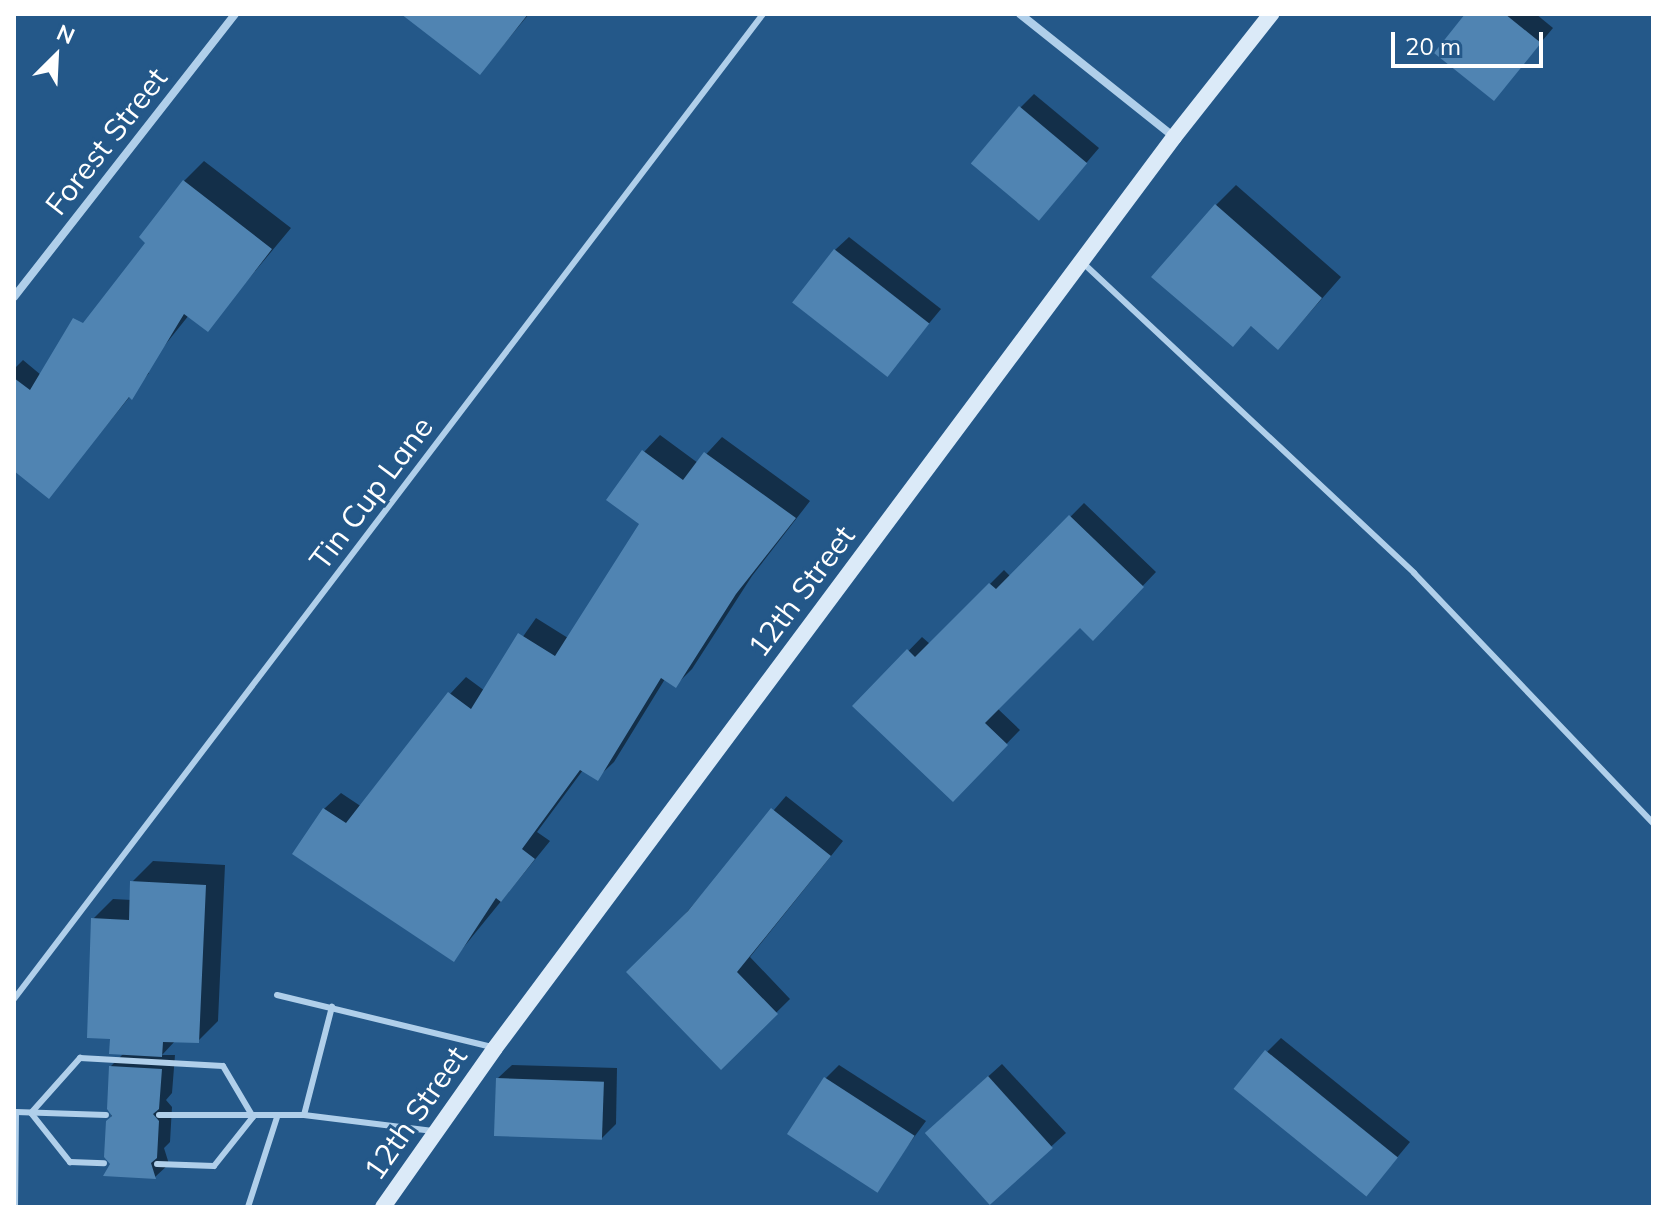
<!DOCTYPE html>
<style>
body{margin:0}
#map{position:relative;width:1667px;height:1221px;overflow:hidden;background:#245889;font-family:Mulish,sans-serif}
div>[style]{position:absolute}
.shadow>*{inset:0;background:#0007}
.building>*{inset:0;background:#5084b2;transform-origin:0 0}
.lane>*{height:6px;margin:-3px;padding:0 3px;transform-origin:3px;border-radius:3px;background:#b0cfea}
.street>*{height:8px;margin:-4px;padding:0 4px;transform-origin:4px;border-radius:4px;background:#b0cfea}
.secondary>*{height:16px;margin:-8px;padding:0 8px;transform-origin:8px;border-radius:8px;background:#dbeaf8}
span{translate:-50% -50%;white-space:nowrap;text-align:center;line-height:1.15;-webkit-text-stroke:6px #245889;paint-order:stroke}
.street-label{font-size:30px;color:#fff}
.frame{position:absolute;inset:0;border:16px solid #fff;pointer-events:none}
.north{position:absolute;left:16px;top:16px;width:80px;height:80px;-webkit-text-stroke:6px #245889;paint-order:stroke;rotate:24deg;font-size:22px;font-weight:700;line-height:32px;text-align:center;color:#fff}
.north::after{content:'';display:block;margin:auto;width:28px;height:36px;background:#fff;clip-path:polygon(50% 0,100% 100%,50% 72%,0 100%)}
.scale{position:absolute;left:1391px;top:32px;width:152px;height:36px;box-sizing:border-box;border:4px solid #fff;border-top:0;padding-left:10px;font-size:24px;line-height:28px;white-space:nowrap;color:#fff;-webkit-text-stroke:6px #245889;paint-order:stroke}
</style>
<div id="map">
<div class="shadow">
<i style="clip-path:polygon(404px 14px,529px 14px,480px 73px)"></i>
<i style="clip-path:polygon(1467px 14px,1536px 14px,1553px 28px,1494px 98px)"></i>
<i style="clip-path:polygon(1034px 94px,1099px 148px,1052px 203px,1020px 108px)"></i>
<i style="clip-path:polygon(204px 161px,291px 228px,207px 329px,189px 315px,157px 355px,148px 243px,184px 181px)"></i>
<i style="clip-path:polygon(1236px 185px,1341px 277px,1297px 327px,1252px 325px,1233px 344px,1216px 205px)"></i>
<i style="clip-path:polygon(849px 237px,941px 309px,887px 374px,835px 250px)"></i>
<i style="clip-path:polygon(74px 330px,149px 373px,49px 496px,14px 468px,14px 369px,23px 360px,41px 375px)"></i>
<i style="clip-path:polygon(660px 435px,698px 463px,722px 437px,810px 501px,752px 576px,692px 669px,676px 685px,665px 679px,614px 762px,597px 778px,583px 770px,537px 832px,550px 841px,454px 959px,324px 809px,341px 793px,362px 807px,450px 694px,466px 677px,485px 691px,536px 618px,568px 638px,642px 523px,644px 452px)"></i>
<i style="clip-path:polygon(1084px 503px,1156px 572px,1093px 638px,1080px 625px,997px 708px,1020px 730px,953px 799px,855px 706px,922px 637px,930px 644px,1004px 570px,1011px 577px)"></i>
<i style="clip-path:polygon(786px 796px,843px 841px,750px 957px,790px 999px,721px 1067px,675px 926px)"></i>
<i style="clip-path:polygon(153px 861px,225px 865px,218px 1021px,198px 1041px,176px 1040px,162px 1055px,175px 1055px,172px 1093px,166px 1100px,172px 1107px,170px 1142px,164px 1148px,169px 1164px,155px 1177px,112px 1164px,111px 1066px,125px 1052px,112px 1037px,93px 919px,113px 899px,132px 900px,132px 882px)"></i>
<i style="clip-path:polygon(1281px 1038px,1410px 1142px,1380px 1178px,1267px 1052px)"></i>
<i style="clip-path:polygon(1002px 1064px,1066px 1133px,990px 1202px,941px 1119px)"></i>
<i style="clip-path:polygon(512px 1065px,617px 1068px,616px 1124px,602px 1138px,498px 1078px)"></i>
<i style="clip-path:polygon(839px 1065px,926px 1121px,875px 1190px,825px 1079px)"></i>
</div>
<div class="building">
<i style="clip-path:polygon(401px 14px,528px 14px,480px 75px)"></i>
<i style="clip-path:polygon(1465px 14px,1505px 14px,1541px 43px,1494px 101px,1434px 53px)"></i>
<i style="left:1019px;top:106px;width:89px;height:75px;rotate:40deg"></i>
<i style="clip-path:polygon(183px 180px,272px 249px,208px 332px,184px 314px,132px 400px,129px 397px,49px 499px,14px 471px,14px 378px,30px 390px,73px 318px,83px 323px,145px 243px,139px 237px)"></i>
<i style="clip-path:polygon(1215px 204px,1322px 298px,1278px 350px,1251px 326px,1233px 347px,1151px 277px)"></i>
<i style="left:834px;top:249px;width:121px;height:68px;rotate:38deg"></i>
<i style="clip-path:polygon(642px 450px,683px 480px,704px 452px,796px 518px,736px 594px,676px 688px,661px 678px,598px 781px,580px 770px,522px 849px,535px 859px,501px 902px,496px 898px,454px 962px,292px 854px,323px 808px,346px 823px,448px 692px,471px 709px,518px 633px,555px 656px,639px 524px,606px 500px)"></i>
<i style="clip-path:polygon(1069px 515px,1144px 587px,1093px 641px,1080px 628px,985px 723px,1008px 745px,953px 802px,852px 706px,907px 649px,915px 657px,989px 583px,996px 589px)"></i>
<i style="clip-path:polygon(771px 808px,831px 856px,737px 972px,778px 1014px,721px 1070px,626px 972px,688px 911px)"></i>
<i style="clip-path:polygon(130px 881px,206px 885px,199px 1043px,163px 1042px,162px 1057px,109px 1054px,110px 1039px,87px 1038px,91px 918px,129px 920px)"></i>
<i style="left:1265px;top:1050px;width:171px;height:50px;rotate:39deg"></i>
<i style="clip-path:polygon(109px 1066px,162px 1069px,159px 1109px,153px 1114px,159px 1121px,157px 1158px,151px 1163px,156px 1179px,103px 1176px,110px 1164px,104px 1157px,106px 1121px,112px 1116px,107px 1109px)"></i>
<i style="left:988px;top:1076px;width:97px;height:85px;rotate:48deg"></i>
<i style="left:824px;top:1077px;width:108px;height:68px;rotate:33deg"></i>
<i style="left:496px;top:1078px;width:108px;height:58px;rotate:2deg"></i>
</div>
<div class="lane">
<i style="left:1082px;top:262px;width:455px;rotate:43.1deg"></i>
<i style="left:1414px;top:573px;width:346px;rotate:46.3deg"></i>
<i style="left:277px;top:995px;width:221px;rotate:13.6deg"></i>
<i style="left:14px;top:999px;width:1237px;rotate:-52.75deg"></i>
<i style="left:31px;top:1113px;width:74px;rotate:-48.3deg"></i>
<i style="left:80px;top:1058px;width:143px;rotate:3.2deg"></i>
<i style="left:223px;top:1066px;width:59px;rotate:59.5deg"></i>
<i style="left:31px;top:1113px;width:63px;rotate:51.5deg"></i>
<i style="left:70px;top:1162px;width:34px;rotate:2deg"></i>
<i style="left:159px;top:1115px;width:145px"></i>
<i style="left:304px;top:1115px;width:130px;rotate:7.1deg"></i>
<i style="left:304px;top:1115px;width:112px;rotate:-75.5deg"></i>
<i style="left:157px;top:1164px;width:57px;rotate:2deg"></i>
<i style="left:214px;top:1166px;width:63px;rotate:-51.5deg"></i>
<i style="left:15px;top:1207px;width:95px;rotate:-89.4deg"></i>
<i style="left:16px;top:1112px;width:90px;rotate:1.9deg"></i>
<i style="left:248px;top:1207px;width:95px;rotate:-72.1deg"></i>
</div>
<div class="street">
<i style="left:1020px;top:14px;width:197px;rotate:38.6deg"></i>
<i style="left:14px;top:297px;width:359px;rotate:-52deg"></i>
</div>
<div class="secondary">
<i style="left:383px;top:1207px;width:194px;rotate:-54.8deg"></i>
<i style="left:495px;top:1048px;width:1136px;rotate:-53.3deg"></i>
<i style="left:1174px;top:137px;width:157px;rotate:-51.7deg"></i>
</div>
<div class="street-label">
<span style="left:106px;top:141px;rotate:-52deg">Forest Street</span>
<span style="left:371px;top:493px;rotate:-53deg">Tin Cup Lane</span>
<span style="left:801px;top:591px;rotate:-53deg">12th Street</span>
<span style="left:415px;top:1113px;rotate:-55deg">12th Street</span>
</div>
<div class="frame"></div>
<div class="north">N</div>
<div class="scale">20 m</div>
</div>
